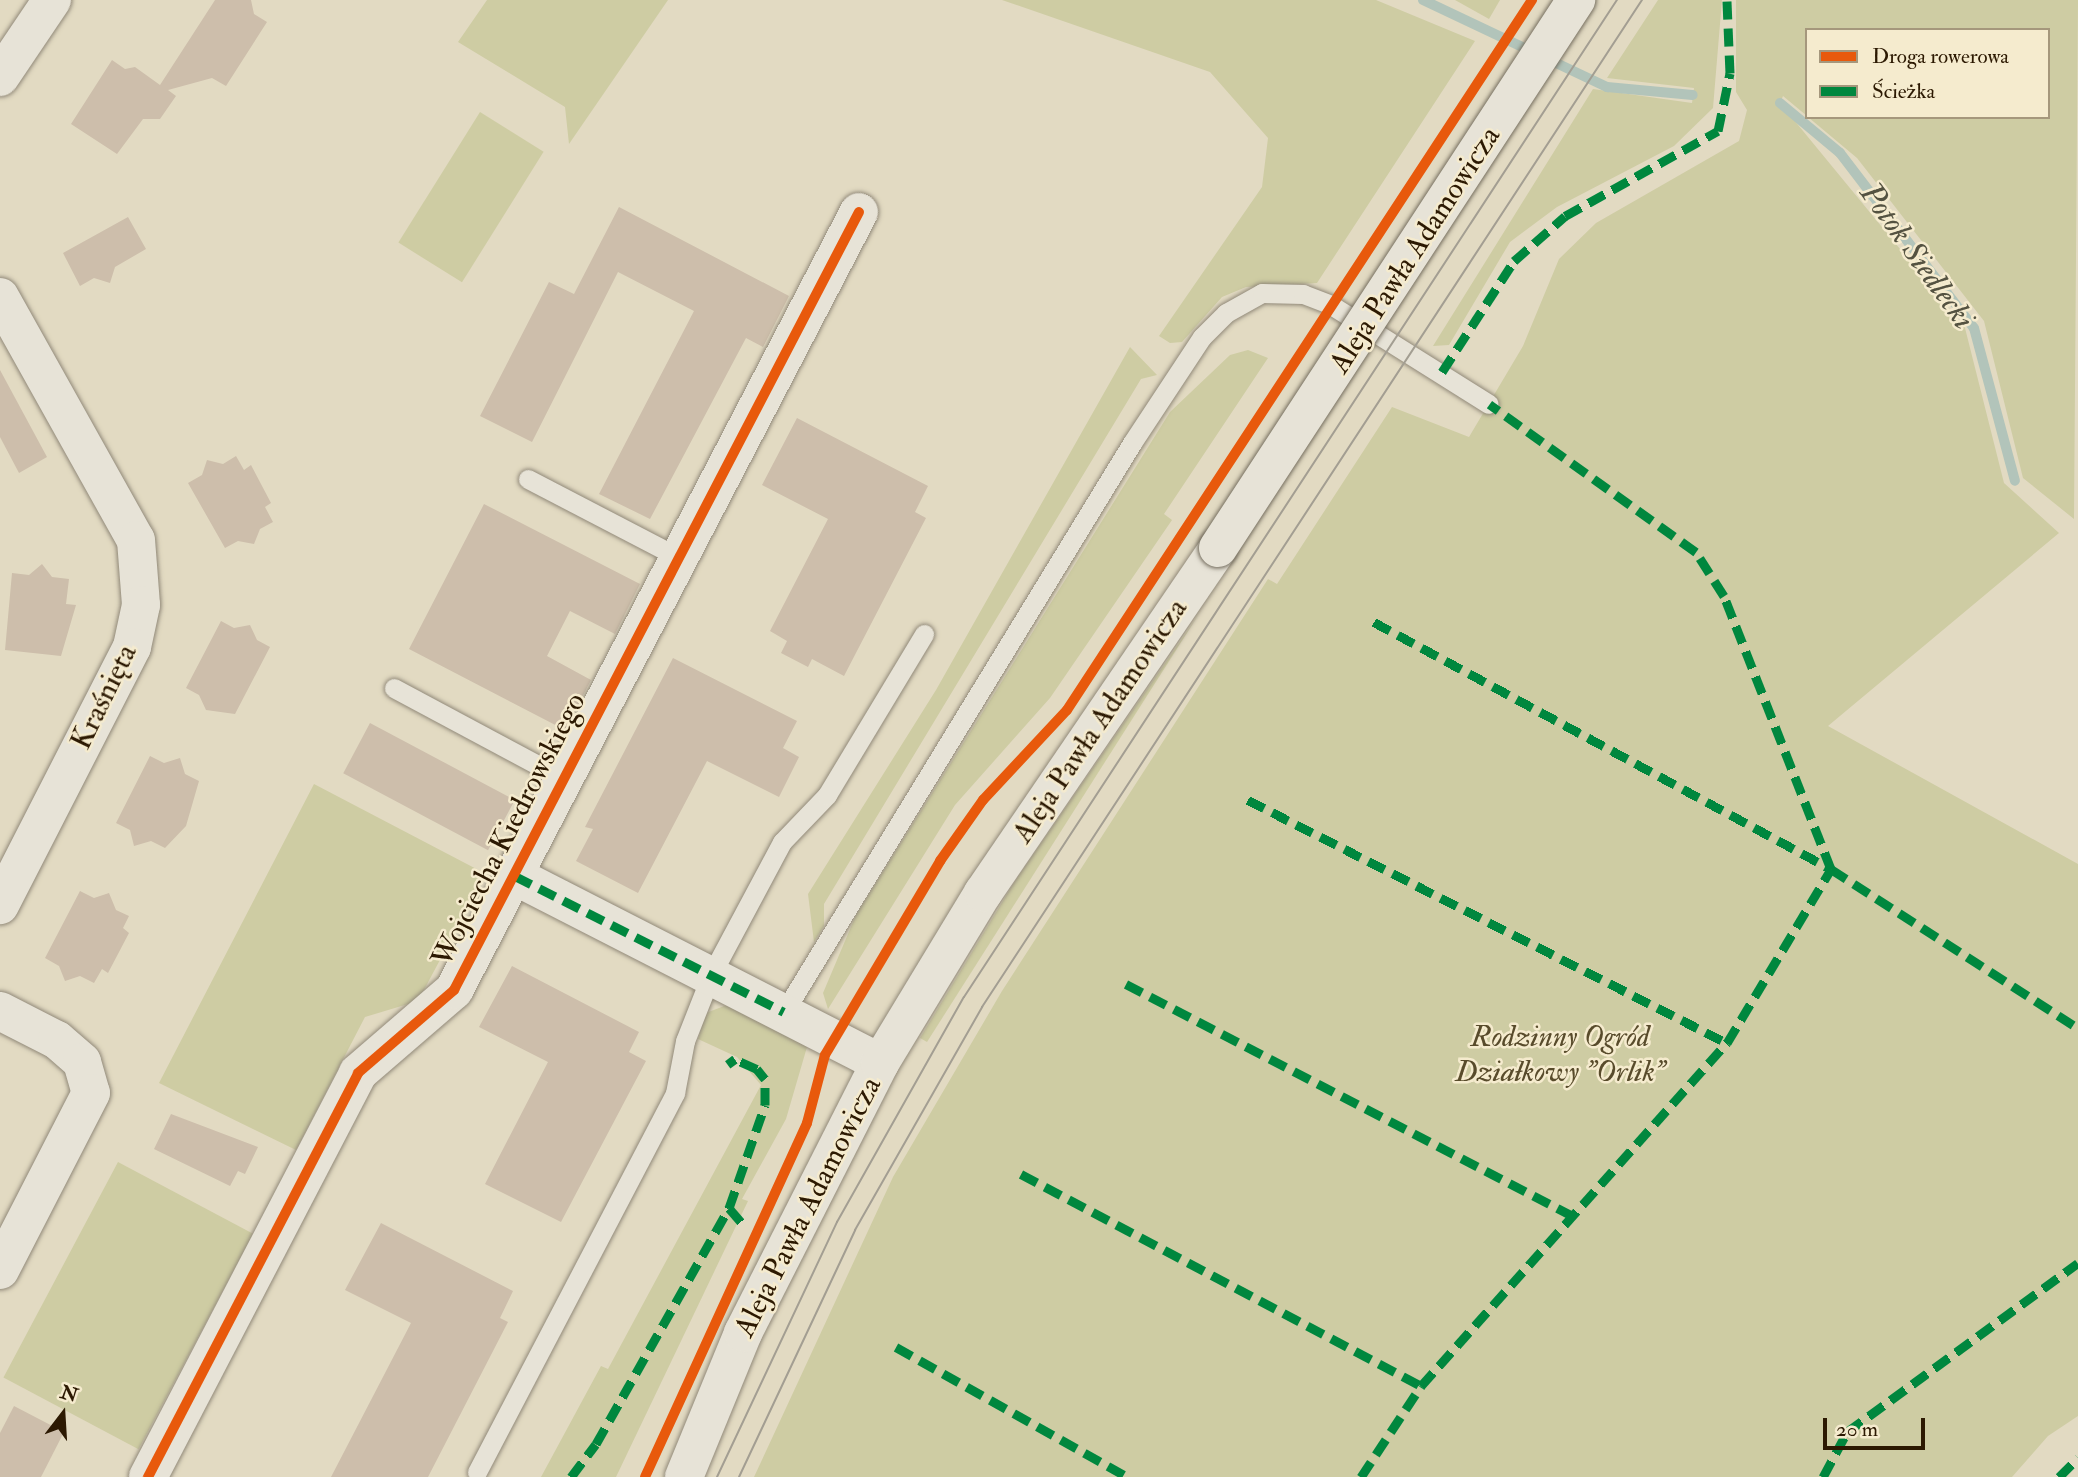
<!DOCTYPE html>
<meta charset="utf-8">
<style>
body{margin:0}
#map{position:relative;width:2078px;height:1477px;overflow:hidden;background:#e2dac2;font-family:"IM FELL Double Pica",serif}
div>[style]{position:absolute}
.green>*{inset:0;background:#cecca3;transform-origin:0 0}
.stream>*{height:10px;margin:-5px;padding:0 5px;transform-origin:5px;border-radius:5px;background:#b2c4ba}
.building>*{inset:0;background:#cdbeab;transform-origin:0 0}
.roads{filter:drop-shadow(0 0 2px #918979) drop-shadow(0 0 2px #918979)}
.service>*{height:19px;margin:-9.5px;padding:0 9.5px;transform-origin:9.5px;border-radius:9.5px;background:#e7e3d7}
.minor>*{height:38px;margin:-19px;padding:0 19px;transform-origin:19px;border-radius:19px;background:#e7e3d7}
.secondary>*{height:38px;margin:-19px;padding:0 19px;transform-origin:19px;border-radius:19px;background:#e7e3d7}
.tram>*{height:2px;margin:-1px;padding:0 1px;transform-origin:1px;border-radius:1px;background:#a39e92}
.bridges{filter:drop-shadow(0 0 2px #766f60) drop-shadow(0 0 2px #766f60)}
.secondary-bridge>*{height:38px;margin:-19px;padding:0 19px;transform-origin:19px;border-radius:19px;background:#e7e3d7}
.quiet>*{height:9px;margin-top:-4.5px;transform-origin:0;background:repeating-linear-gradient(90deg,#00873e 0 18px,transparent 0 27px)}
.cycleway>*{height:10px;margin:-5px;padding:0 5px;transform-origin:5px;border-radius:5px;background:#e8590c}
span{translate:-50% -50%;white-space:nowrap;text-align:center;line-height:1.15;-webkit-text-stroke:5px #f5ebce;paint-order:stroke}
.street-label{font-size:30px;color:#2c1902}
.park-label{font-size:30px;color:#584b2b;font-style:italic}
.water-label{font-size:32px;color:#545241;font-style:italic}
.legend{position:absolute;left:1805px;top:28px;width:245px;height:91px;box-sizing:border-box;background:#f5ebce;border:2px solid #a5977c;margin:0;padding:9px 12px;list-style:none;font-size:21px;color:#2c1902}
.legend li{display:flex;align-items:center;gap:14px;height:35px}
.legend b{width:35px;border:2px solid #a5977c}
.north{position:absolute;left:28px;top:1379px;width:70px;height:70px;-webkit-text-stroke:5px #f5ebce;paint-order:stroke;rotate:17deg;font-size:19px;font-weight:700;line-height:28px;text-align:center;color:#2c1902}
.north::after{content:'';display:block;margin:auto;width:24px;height:32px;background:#2c1902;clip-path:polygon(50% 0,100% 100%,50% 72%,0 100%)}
.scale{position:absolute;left:1823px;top:1418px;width:102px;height:32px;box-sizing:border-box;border:4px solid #2c1902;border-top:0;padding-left:9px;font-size:21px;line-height:24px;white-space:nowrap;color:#2c1902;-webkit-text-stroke:5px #f5ebce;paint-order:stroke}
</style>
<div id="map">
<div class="green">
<i style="clip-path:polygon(487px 0,668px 0,569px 144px,565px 107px,458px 42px)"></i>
<i style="clip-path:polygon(1002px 0,1376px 0,1475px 41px,1317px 283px,1246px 287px,1222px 297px,1182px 342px,1170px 343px,1159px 336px,1262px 187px,1268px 138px,1210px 72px)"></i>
<i style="clip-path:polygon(1455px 0,1500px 0,1489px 19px)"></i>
<i style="clip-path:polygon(1658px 0,1722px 0,1713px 108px,1674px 146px,1557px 207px,1510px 242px,1449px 345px,1433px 346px,1593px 89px,1692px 103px,1694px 88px,1607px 78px)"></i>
<i style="clip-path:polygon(1736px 0,2078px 0,2074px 519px,2023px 478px,1984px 321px,1857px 158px,1808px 117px,2048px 117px,2048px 30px,1807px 30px,1807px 116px,1783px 96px,1780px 103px,1965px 328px,2004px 483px,2059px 533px,1828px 726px,2078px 864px,2078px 1416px,2048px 1436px,2012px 1477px,754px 1477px,893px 1177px,1002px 991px,1268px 579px,1277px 584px,1392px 407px,1469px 437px,1523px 346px,1559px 259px,1596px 223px,1739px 141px,1747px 110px,1736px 92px)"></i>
<i style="left:480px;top:112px;width:75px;height:154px;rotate:32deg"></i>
<i style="clip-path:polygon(1130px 347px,1157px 375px,1141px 379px,824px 904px,824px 926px,814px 942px,808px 894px,936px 690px)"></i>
<i style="clip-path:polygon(1248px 350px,1268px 358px,1164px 514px,1172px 520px,1050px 698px,955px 805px,828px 1009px,823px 993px,856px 915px,1170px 412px,1230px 355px)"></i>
<i style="clip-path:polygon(1199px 614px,927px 1042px,920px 1038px,1015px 881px)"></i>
<i style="clip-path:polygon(314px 784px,486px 874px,418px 1001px,365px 1017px,296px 1150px,159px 1083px)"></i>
<i style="clip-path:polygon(732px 1003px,807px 1047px,786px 1119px,742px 1199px,748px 1201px,616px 1477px,541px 1477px,601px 1366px,608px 1369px,761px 1085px,737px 1057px,698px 1039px,706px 1013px)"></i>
<i style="left:118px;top:1162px;width:153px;height:244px;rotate:28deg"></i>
</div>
<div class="stream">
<i style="left:1423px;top:0;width:204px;rotate:25.3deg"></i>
<i style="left:1607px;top:87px;width:86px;rotate:5.3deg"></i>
<i style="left:1780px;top:103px;width:78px;rotate:39.8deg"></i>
<i style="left:1840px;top:153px;width:220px;rotate:52.6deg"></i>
<i style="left:1974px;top:328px;width:158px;rotate:75deg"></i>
</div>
<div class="building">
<i style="clip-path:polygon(215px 0,251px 0,254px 14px,267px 22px,226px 86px,212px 78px,168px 90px,176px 96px,160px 119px,143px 119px,117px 154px,71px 124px,112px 60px,125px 69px,135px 67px,160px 85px)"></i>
<i style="clip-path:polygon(619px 207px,789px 296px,763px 347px,746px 338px,650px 519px,599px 494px,694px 311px,618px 272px,532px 442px,480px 416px,549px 282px,574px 294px)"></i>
<i style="clip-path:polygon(128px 217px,146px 249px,115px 267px,110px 283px,94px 278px,80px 286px,63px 253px)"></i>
<i style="clip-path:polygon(0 370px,47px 457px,19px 473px,0 437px)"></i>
<i style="clip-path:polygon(797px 418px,928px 486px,915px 512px,926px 518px,844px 676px,812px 659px,808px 667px,781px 653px,787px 641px,770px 631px,828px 519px,762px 485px)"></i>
<i style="clip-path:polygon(236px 456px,244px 470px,251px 465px,271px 503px,265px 507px,273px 522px,260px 529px,254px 544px,238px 541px,225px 548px,188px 483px,202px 475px,207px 460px,223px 464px)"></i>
<i style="clip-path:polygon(484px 504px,640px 584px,615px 634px,570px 611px,547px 656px,591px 680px,565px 730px,409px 649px)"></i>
<i style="clip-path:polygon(42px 564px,52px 577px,69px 579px,66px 604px,76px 605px,61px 656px,5px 650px,12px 573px,29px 575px)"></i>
<i style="clip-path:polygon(221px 621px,234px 628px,250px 625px,257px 640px,270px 647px,235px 714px,206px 710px,199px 695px,186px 688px)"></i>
<i style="clip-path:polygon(673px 658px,797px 721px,783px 748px,799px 757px,779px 797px,707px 761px,638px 893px,576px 861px,593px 829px,585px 827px)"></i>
<i style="left:370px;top:723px;width:164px;height:57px;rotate:28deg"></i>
<i style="clip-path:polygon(150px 756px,164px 763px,180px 758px,185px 774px,199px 781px,186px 826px,165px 848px,151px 841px,134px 846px,130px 830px,116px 823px)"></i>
<i style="clip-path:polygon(80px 891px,94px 898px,109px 893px,116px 910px,129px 916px,123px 928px,129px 933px,108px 973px,102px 969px,94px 983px,80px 976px,65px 981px,59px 966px,45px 958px)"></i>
<i style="clip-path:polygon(512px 966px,639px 1032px,629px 1052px,646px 1061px,561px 1222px,485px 1184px,548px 1062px,479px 1027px)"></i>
<i style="clip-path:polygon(171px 1114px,258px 1147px,245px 1174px,238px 1171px,230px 1186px,154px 1149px)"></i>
<i style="clip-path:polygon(381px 1223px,513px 1291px,500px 1318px,508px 1322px,428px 1477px,331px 1477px,411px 1323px,345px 1290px)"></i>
<i style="clip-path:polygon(14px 1406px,64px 1432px,41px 1477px,0 1477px,0 1433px)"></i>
</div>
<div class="roads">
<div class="service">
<i style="left:528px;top:479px;width:169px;rotate:27.5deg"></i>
<i style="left:394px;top:688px;width:193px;rotate:28.2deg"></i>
<i style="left:784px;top:1012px;width:667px;rotate:-58.55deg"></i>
<i style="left:1132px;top:443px;width:127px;rotate:-56.6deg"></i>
<i style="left:1202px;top:337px;width:34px;rotate:-45deg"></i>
<i style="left:1226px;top:313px;width:41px;rotate:-29.1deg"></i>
<i style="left:1262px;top:293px;width:41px;rotate:1.4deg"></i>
<i style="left:1303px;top:294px;width:30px;rotate:21deg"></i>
<i style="left:1331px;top:305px;width:186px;rotate:32.1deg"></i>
<i style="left:477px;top:1472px;width:428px;rotate:-62.4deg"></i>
<i style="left:675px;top:1093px;width:53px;rotate:-79.1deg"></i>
<i style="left:685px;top:1041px;width:71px;rotate:-68.5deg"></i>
<i style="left:711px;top:975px;width:151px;rotate:-61.9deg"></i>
<i style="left:782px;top:842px;width:65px;rotate:-46.2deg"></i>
<i style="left:827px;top:795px;width:188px;rotate:-58.9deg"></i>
</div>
<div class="minor">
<i style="left:0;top:77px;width:93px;rotate:-56deg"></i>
<i style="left:0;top:297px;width:278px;rotate:60.8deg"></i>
<i style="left:136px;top:540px;width:65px;rotate:85.6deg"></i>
<i style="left:141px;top:605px;width:43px;rotate:102.1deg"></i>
<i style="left:132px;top:647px;width:290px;rotate:117.1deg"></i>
<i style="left:515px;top:876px;width:410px;rotate:27.1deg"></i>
<i style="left:0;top:1011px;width:64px;rotate:27deg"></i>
<i style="left:57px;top:1040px;width:33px;rotate:41deg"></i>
<i style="left:82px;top:1062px;width:32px;rotate:74deg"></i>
<i style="left:91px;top:1093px;width:199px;rotate:117.2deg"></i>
<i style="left:148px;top:1477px;width:455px;rotate:-62.5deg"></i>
<i style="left:358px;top:1073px;width:127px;rotate:-40.8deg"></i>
<i style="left:454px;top:990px;width:877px;rotate:-62.5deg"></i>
</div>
<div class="secondary">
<i style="left:684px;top:1477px;width:156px;rotate:-67.7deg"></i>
<i style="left:743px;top:1333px;width:303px;rotate:-63.1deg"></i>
<i style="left:880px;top:1063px;width:199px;rotate:-58.8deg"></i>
<i style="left:983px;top:893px;width:417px;rotate:-55.7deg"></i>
</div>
</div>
<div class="tram">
<i style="left:717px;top:1477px;width:282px;rotate:-64.8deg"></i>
<i style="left:837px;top:1222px;width:258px;rotate:-60.6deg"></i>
<i style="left:964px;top:997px;width:1192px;rotate:-56.78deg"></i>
<i style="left:739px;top:1477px;width:273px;rotate:-64.8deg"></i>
<i style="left:855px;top:1230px;width:257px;rotate:-60.3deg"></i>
<i style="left:982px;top:1007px;width:1204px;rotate:-56.76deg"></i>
</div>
<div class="bridges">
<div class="secondary-bridge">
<i style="left:1218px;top:548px;width:655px;rotate:-56.84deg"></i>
</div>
</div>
<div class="quiet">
<i style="left:1442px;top:372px;width:132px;rotate:-57deg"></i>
<i style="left:1514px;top:261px;width:68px;rotate:-41.4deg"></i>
<i style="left:1565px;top:216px;width:175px;rotate:-29.1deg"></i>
<i style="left:1718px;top:131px;width:59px;rotate:-78.3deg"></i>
<i style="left:1730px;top:73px;width:73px;rotate:-92.4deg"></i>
<i style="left:1374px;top:622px;width:519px;rotate:28.39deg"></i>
<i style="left:1831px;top:869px;width:294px;rotate:32.8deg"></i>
<i style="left:1248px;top:800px;width:537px;rotate:26.9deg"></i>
<i style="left:515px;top:876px;width:301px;rotate:26.8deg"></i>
<i style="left:1126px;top:984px;width:504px;rotate:27.43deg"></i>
<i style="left:1021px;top:1174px;width:453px;rotate:27.9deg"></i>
<i style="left:729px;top:1208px;width:20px;rotate:49deg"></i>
<i style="left:896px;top:1347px;width:266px;rotate:29.3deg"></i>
<i style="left:571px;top:1477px;width:41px;rotate:-52.9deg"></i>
<i style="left:596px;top:1444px;width:271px;rotate:-60.6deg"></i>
<i style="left:729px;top:1208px;width:109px;rotate:-70.7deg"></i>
<i style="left:765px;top:1105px;width:26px;rotate:-90deg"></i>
<i style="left:765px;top:1079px;width:13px;rotate:-129deg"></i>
<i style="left:757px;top:1069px;width:24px;rotate:-156deg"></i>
<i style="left:735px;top:1059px;width:9px;rotate:144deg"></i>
<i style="left:1361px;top:1477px;width:109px;rotate:-56.6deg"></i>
<i style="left:1421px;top:1386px;width:460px;rotate:-48.3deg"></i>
<i style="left:1727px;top:1043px;width:203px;rotate:-59.1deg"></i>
<i style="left:1831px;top:869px;width:293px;rotate:-111.4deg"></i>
<i style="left:1724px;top:596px;width:52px;rotate:-122.5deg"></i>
<i style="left:1696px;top:552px;width:254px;rotate:-144.4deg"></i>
<i style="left:1823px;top:1477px;width:51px;rotate:-61.9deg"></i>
<i style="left:1847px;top:1432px;width:286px;rotate:-36.2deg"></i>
<i style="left:2059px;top:1477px;width:27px;rotate:-45deg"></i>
</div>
<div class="cycleway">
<i style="left:148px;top:1477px;width:455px;rotate:-62.5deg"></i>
<i style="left:358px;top:1073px;width:127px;rotate:-40.8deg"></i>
<i style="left:454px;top:990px;width:877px;rotate:-62.5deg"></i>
<i style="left:645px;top:1477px;width:389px;rotate:-65.4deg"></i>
<i style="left:807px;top:1123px;width:70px;rotate:-75.2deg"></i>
<i style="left:825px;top:1055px;width:226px;rotate:-59.3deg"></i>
<i style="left:940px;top:861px;width:75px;rotate:-54.8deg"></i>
<i style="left:983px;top:800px;width:123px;rotate:-47deg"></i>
<i style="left:1067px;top:710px;width:849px;rotate:-56.78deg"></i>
</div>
<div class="street-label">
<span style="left:1415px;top:250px;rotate:-57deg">Aleja Pawła Adamowicza</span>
<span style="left:104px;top:697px;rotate:-64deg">Kraśnięta</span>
<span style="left:1100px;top:721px;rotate:-56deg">Aleja Pawła Adamowicza</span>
<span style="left:509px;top:830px;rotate:-63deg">Wojciecha Kiedrowskiego</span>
<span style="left:808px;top:1207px;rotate:-63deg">Aleja Pawła Adamowicza</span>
</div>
<div class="park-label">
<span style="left:1560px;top:1054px">Rodzinny Ogród<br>Działkowy "Orlik"</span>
</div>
<div class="water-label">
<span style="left:1917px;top:256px;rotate:54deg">Potok Siedlecki</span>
</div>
<ul class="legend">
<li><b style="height:9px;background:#e8590c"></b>Droga rowerowa</li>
<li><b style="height:9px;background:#00873e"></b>Ścieżka</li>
</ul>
<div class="north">N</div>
<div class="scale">20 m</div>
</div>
